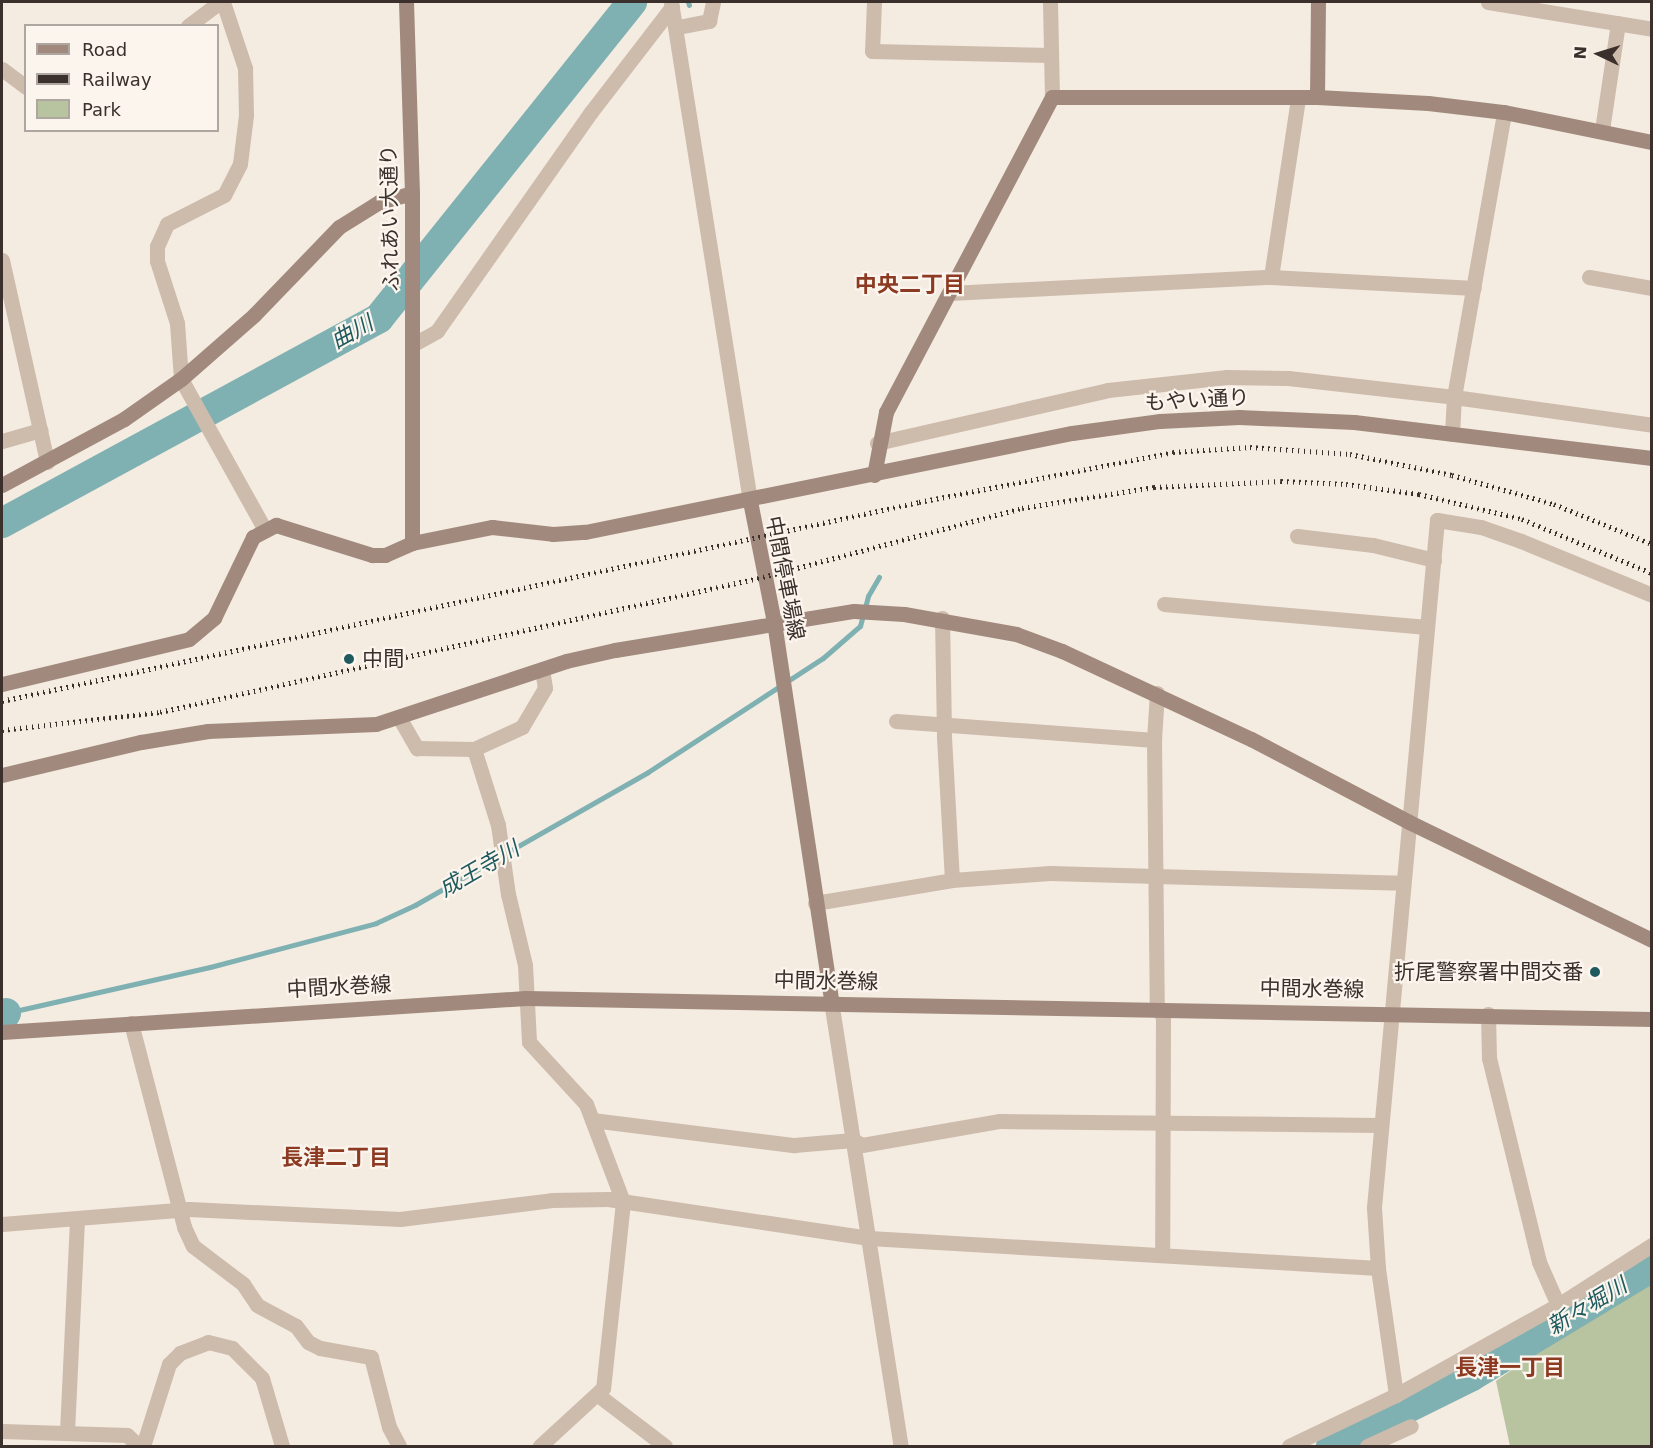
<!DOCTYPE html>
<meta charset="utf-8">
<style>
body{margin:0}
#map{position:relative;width:1653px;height:1448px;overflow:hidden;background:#f4ebe1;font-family:"DejaVu Sans","Noto Sans JP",sans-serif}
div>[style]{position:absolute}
.green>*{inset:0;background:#b8c4a0}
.stream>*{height:5px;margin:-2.5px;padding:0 2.5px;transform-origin:2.5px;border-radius:2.5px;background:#7fb0b2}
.river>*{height:30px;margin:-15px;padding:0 15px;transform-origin:15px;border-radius:15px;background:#7fb0b2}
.street>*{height:15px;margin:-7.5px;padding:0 7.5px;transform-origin:7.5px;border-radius:7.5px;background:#cdbbac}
.secondary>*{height:15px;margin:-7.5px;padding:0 7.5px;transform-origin:7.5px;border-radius:7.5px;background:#a18a7d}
.rail>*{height:4.5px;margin-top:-2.25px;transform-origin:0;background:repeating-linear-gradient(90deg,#3b302b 0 1.5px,transparent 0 6px)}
.dots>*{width:16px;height:16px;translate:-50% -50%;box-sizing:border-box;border:3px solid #fbf5ee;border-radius:50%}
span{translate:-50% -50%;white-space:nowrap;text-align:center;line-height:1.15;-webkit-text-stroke:4.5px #fbf5ee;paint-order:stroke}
.street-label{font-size:21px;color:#3b302b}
.poi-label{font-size:21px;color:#3b302b}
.left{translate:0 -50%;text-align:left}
.right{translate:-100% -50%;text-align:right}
.neighbourhood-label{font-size:22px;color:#8c3b22;font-weight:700}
.water-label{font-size:22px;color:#1f5a5e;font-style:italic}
.frame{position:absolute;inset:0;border:3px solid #3b302b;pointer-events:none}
.legend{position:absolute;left:24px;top:24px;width:195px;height:108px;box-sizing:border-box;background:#fbf5ee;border:2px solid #aea6a0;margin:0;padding:8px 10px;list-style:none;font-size:18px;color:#3b302b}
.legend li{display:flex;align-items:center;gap:12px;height:30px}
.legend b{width:30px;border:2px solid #aea6a0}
.north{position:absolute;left:1569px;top:24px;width:60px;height:60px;-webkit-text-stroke:4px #fbf5ee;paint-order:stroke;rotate:274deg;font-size:16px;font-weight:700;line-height:24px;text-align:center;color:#3b302b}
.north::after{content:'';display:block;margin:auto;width:21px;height:27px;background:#3b302b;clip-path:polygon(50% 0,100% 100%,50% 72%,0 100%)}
</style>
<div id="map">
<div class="green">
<i style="clip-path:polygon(1651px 1272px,1651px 1446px,1510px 1446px,1496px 1381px)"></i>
</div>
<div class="stream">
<i style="left:688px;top:2px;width:3px;rotate:72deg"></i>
<i style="left:6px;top:1013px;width:209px;rotate:-12.7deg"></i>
<i style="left:210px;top:967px;width:172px;rotate:-14.8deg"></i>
<i style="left:376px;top:923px;width:43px;rotate:-24.8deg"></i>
<i style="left:415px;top:905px;width:268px;rotate:-29.7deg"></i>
<i style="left:648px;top:772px;width:209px;rotate:-33.1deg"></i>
<i style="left:823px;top:658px;width:49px;rotate:-40.9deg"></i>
<i style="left:860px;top:626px;width:31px;rotate:-75deg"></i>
<i style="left:868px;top:596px;width:22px;rotate:-60deg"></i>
</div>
<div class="river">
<i style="left:2px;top:523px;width:429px;rotate:-28.5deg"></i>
<i style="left:379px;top:318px;width:405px;rotate:-51.3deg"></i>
<i style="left:2px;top:1020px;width:8px;rotate:-60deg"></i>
<i style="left:1331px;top:1446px;width:157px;rotate:-26.4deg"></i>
<i style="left:1472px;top:1376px;width:210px;rotate:-31.2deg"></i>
</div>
<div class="street">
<i style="left:223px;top:2px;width:70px;rotate:71.6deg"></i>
<i style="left:245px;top:68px;width:47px;rotate:88.8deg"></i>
<i style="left:246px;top:115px;width:49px;rotate:97deg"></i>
<i style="left:240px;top:164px;width:35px;rotate:117deg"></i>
<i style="left:224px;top:195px;width:64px;rotate:153deg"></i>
<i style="left:167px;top:224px;width:24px;rotate:114deg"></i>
<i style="left:157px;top:246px;width:15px;rotate:90deg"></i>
<i style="left:157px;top:261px;width:65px;rotate:72.1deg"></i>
<i style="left:177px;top:323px;width:56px;rotate:85.9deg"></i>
<i style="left:181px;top:379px;width:171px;rotate:60.9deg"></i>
<i style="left:671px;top:2px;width:505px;rotate:81deg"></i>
<i style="left:874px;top:2px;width:49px;rotate:92.3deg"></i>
<i style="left:872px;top:51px;width:178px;rotate:1.3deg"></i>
<i style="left:1050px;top:2px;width:95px;rotate:88.8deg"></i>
<i style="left:1488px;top:2px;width:166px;rotate:9.3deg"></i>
<i style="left:188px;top:26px;width:40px;rotate:-37deg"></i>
<i style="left:678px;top:27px;width:32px;rotate:-11deg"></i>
<i style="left:709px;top:21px;width:19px;rotate:-78deg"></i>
<i style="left:2px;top:69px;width:30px;rotate:37deg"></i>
<i style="left:1602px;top:130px;width:108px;rotate:-81.5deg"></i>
<i style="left:2px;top:260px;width:207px;rotate:77.4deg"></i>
<i style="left:1271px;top:277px;width:181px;rotate:-81.4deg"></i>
<i style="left:1589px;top:277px;width:64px;rotate:9.9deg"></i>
<i style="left:950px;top:293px;width:321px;rotate:-2.9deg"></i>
<i style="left:1271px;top:277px;width:203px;rotate:3.1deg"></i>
<i style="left:412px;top:345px;width:29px;rotate:-29deg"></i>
<i style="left:437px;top:331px;width:268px;rotate:-54.9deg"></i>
<i style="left:591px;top:112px;width:133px;rotate:-52.4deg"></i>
<i style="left:1452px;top:434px;width:37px;rotate:-87deg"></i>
<i style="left:1454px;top:397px;width:289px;rotate:-80deg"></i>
<i style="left:2px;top:441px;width:40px;rotate:-16deg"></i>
<i style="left:877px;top:443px;width:237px;rotate:-12.9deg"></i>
<i style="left:1108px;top:390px;width:120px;rotate:-6.2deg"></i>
<i style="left:1227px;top:377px;width:61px;rotate:0.9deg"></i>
<i style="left:1288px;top:378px;width:167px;rotate:6.5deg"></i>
<i style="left:1454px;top:397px;width:200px;rotate:8deg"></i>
<i style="left:1297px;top:536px;width:77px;rotate:6.8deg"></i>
<i style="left:1373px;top:545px;width:63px;rotate:13.8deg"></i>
<i style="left:1164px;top:604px;width:264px;rotate:5deg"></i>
<i style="left:942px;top:618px;width:119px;rotate:89deg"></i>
<i style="left:944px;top:737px;width:143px;rotate:86.8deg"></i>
<i style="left:1157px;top:693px;width:47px;rotate:93.7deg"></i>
<i style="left:1154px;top:740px;width:267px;rotate:89.4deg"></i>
<i style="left:1157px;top:1007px;width:12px;rotate:59deg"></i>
<i style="left:1163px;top:1017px;width:238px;rotate:90.2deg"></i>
<i style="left:400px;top:719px;width:34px;rotate:60deg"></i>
<i style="left:417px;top:748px;width:57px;rotate:1deg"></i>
<i style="left:474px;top:749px;width:80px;rotate:72.5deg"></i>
<i style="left:498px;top:825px;width:70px;rotate:81.8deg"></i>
<i style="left:508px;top:894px;width:73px;rotate:76.5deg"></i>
<i style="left:525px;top:965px;width:77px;rotate:87deg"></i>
<i style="left:529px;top:1042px;width:84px;rotate:47.4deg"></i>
<i style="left:586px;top:1104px;width:105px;rotate:69.3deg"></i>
<i style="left:623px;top:1202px;width:187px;rotate:96.1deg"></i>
<i style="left:603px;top:1388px;width:86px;rotate:137.4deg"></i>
<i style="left:896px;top:721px;width:259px;rotate:4.2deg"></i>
<i style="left:474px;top:749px;width:53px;rotate:-24.6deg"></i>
<i style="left:522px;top:727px;width:45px;rotate:-59.5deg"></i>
<i style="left:545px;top:688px;width:19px;rotate:-99deg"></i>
<i style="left:815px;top:903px;width:139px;rotate:-9.5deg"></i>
<i style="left:952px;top:880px;width:98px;rotate:-4.1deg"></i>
<i style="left:1050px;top:873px;width:352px;rotate:1.6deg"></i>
<i style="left:831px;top:1001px;width:450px;rotate:81.1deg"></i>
<i style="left:1488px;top:1014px;width:44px;rotate:88.7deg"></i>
<i style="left:1489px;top:1058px;width:210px;rotate:76.2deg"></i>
<i style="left:1539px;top:1262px;width:47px;rotate:66.2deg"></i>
<i style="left:131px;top:1023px;width:211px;rotate:75.4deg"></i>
<i style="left:184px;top:1227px;width:21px;rotate:65deg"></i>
<i style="left:193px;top:1246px;width:63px;rotate:37.2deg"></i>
<i style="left:243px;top:1284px;width:25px;rotate:56deg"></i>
<i style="left:257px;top:1305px;width:44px;rotate:28.3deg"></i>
<i style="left:296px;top:1326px;width:20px;rotate:53deg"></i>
<i style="left:308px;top:1342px;width:13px;rotate:27deg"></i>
<i style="left:320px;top:1348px;width:52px;rotate:10deg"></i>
<i style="left:371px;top:1357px;width:72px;rotate:75.6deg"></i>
<i style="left:389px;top:1427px;width:21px;rotate:62deg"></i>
<i style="left:592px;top:1120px;width:204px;rotate:7.1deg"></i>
<i style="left:794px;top:1145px;width:59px;rotate:-4.8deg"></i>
<i style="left:853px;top:1140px;width:10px;rotate:29deg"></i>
<i style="left:862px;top:1145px;width:140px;rotate:-9.9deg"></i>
<i style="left:1000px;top:1121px;width:379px;rotate:0.6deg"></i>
<i style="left:2px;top:1224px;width:188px;rotate:-4.6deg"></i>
<i style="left:189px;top:1209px;width:211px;rotate:2.7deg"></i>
<i style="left:400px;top:1219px;width:153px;rotate:-7.1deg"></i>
<i style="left:552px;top:1200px;width:56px;rotate:-1deg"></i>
<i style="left:608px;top:1199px;width:264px;rotate:8.5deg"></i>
<i style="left:869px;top:1238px;width:510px;rotate:3.37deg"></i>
<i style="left:598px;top:1395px;width:84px;rotate:37.3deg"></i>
<i style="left:1396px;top:1395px;width:128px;rotate:-98.1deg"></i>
<i style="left:1378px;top:1268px;width:61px;rotate:-93.8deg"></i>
<i style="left:1374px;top:1207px;width:690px;rotate:-84.76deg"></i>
<i style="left:1437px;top:520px;width:45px;rotate:9deg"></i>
<i style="left:1481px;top:527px;width:42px;rotate:19.3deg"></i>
<i style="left:1521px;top:541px;width:142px;rotate:22.4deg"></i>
<i style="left:2px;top:1431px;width:125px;rotate:1.8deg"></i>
<i style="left:127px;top:1435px;width:16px;rotate:43deg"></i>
<i style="left:67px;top:1432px;width:213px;rotate:-87.3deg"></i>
<i style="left:143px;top:1446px;width:86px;rotate:-72.4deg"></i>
<i style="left:169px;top:1364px;width:16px;rotate:-45deg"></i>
<i style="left:180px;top:1353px;width:30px;rotate:-21deg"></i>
<i style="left:208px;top:1342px;width:25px;rotate:14deg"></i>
<i style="left:232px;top:1348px;width:42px;rotate:45deg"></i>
<i style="left:262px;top:1378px;width:71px;rotate:73.6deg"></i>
<i style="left:1289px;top:1446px;width:119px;rotate:-25.5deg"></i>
<i style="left:1396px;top:1395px;width:185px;rotate:-29.1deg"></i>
<i style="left:1558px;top:1305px;width:112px;rotate:-32.6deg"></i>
<i style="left:1367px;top:1446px;width:48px;rotate:-24.4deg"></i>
</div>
<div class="secondary">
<i style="left:406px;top:2px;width:191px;rotate:88.2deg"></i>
<i style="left:412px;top:193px;width:350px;rotate:90deg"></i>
<i style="left:1317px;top:97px;width:95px;rotate:-89.4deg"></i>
<i style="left:874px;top:475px;width:64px;rotate:-79.2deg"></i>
<i style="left:886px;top:412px;width:356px;rotate:-62.2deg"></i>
<i style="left:1052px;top:97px;width:265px"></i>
<i style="left:1317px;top:97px;width:111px;rotate:3.1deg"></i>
<i style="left:1428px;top:103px;width:77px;rotate:6.8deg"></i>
<i style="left:1504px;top:112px;width:151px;rotate:11.5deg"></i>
<i style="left:2px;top:485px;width:139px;rotate:-28.4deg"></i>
<i style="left:124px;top:419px;width:70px;rotate:-35.1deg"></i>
<i style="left:181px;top:379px;width:97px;rotate:-41.2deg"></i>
<i style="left:254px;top:315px;width:122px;rotate:-46deg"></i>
<i style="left:339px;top:227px;width:47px;rotate:-32deg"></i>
<i style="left:379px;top:202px;width:34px;rotate:-15deg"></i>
<i style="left:750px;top:501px;width:123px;rotate:78.8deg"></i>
<i style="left:774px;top:622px;width:383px;rotate:81.4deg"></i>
<i style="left:2px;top:684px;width:192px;rotate:-13.5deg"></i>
<i style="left:189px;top:639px;width:33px;rotate:-40deg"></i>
<i style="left:214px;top:618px;width:90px;rotate:-64.3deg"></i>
<i style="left:253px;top:537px;width:26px;rotate:-28deg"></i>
<i style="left:276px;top:525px;width:101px;rotate:17.4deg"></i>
<i style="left:372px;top:555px;width:13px"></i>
<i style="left:385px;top:555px;width:30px;rotate:-24deg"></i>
<i style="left:412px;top:543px;width:82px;rotate:-11.3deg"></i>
<i style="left:492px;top:527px;width:61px;rotate:6.5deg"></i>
<i style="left:553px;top:534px;width:32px;rotate:-4deg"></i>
<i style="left:585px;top:532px;width:497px;rotate:-11.5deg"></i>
<i style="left:1072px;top:433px;width:89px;rotate:-7.8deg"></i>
<i style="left:1160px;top:421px;width:79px;rotate:-2.9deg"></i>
<i style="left:1239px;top:417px;width:115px;rotate:2.5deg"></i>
<i style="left:1354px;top:422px;width:300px;rotate:6.9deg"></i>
<i style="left:2px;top:775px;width:143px;rotate:-13.4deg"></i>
<i style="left:141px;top:742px;width:68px;rotate:-9.3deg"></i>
<i style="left:208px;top:731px;width:168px;rotate:-2.4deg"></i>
<i style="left:376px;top:724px;width:200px;rotate:-18.3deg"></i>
<i style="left:566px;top:661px;width:50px;rotate:-12.7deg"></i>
<i style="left:615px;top:650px;width:242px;rotate:-9.3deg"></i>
<i style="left:854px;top:611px;width:50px;rotate:3.4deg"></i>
<i style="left:904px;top:614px;width:114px;rotate:10.1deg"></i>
<i style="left:1016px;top:634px;width:49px;rotate:20.3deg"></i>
<i style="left:1062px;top:651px;width:208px;rotate:25deg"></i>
<i style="left:1251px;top:739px;width:178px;rotate:27.7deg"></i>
<i style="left:1409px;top:822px;width:270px;rotate:25.9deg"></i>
<i style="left:2px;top:1032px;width:525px;rotate:-3.71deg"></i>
<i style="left:526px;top:998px;width:1126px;rotate:1.07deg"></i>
</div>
<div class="rail">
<i style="left:2px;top:701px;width:938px;rotate:-12.24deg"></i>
<i style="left:919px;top:502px;width:259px;rotate:-11.1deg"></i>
<i style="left:1173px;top:452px;width:77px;rotate:-3.7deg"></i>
<i style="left:1250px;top:447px;width:100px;rotate:4deg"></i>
<i style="left:1350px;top:454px;width:104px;rotate:11.6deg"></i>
<i style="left:1452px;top:475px;width:106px;rotate:15.9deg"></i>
<i style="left:1554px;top:504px;width:106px;rotate:22.2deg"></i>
<i style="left:2px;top:730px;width:159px;rotate:-6.5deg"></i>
<i style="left:160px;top:712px;width:618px;rotate:-12.62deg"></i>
<i style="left:763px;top:577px;width:268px;rotate:-14.9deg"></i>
<i style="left:1022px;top:508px;width:134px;rotate:-9deg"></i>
<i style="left:1154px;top:487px;width:127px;rotate:-2.7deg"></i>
<i style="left:1281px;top:481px;width:65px;rotate:2.6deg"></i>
<i style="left:1346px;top:484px;width:74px;rotate:7.8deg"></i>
<i style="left:1419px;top:494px;width:106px;rotate:13.6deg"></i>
<i style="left:1522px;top:519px;width:141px;rotate:22.6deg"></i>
</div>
<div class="dots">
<i style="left:349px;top:659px;background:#1f5a5e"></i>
<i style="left:1595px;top:972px;background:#1f5a5e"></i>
</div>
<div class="street-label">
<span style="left:390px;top:218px;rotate:-91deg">ふれあい大通り</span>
<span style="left:1197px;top:400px;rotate:-3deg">もやい通り</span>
<span style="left:785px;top:578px;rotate:79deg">中間停車場線</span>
<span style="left:826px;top:981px;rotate:1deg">中間水巻線</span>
<span style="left:339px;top:987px;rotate:-3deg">中間水巻線</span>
<span style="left:1312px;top:989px;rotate:1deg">中間水巻線</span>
</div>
<div class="poi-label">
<span class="left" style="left:362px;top:659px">中間</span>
<span class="right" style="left:1583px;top:972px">折尾警察署中間交番</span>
</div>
<div class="neighbourhood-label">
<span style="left:910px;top:285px">中央二丁目</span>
<span style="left:336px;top:1158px">長津二丁目</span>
<span style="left:1510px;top:1368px">長津一丁目</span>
</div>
<div class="water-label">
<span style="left:352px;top:332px;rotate:-29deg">曲川</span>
<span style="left:479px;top:869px;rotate:-30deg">成王寺川</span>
<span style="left:1587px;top:1306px;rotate:-31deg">新々堀川</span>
</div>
<div class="frame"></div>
<ul class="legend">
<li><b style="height:8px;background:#a18a7d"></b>Road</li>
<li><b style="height:8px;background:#3b302b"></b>Railway</li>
<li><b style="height:16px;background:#b8c4a0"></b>Park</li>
</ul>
<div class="north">N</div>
</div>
